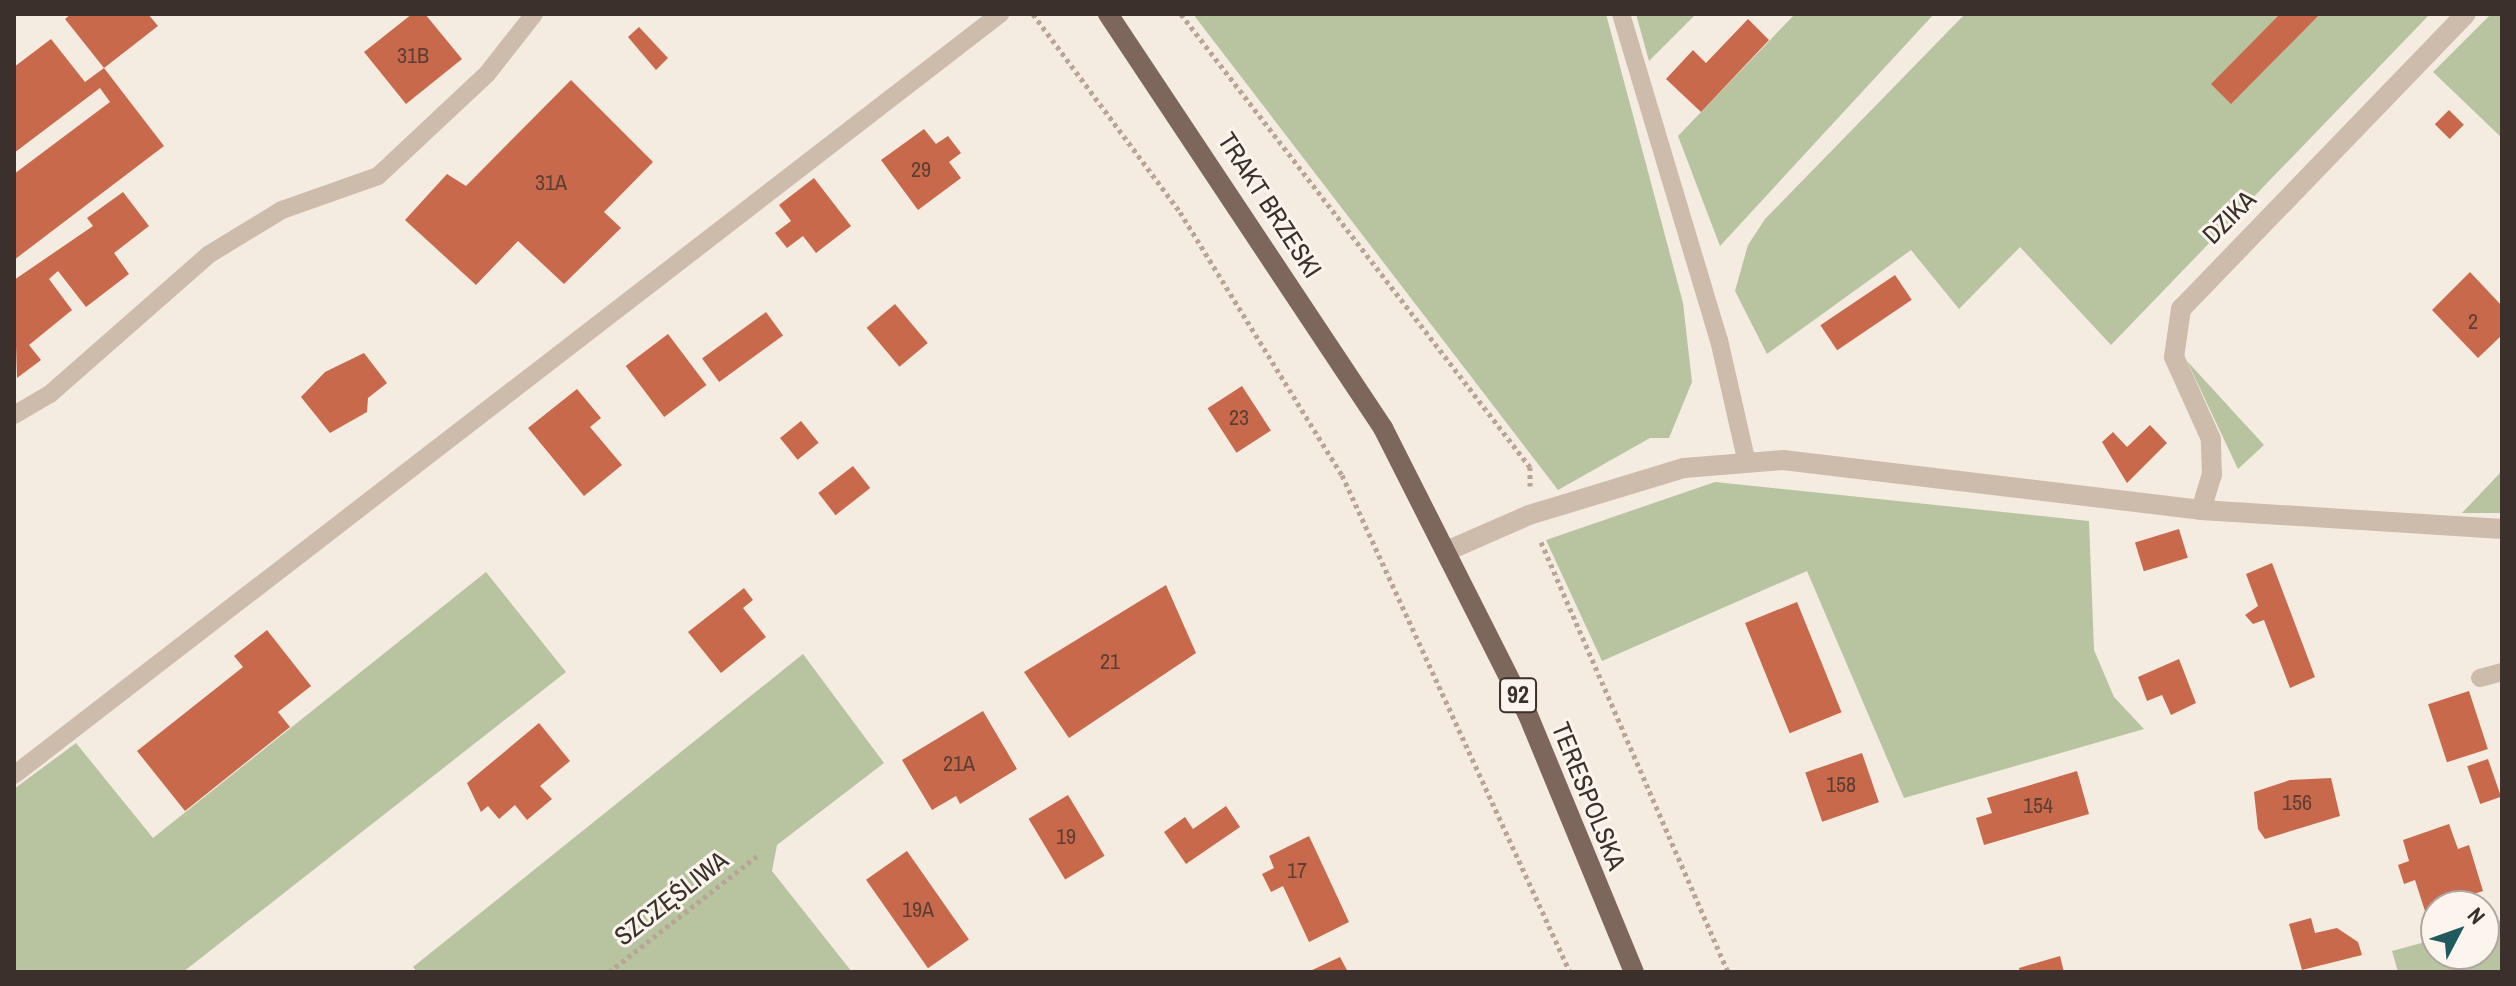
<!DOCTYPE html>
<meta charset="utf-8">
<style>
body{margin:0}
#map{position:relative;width:2516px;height:986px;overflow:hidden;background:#f4ebe1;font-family:"Archivo Narrow",sans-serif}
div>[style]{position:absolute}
.green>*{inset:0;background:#b8c4a0}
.building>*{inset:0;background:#c8694b;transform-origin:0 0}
.path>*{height:5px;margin-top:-2.5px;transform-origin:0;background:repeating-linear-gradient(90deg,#b9a596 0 4px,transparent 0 8px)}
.lane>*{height:18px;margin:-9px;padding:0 9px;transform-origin:9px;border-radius:9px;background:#cdbbac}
.street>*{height:20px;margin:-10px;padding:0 10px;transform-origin:10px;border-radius:10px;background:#cdbbac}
.primary>*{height:20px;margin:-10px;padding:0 10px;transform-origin:10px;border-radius:10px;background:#7d675c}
span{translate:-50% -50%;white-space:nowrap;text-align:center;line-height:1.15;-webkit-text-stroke:6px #fbf5ee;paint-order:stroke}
.number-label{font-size:22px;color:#5e3e33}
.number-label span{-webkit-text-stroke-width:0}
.shield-label span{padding:2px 6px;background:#fbf5ee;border:2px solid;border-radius:6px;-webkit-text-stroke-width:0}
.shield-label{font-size:24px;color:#3b302b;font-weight:700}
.street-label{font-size:26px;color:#3b302b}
.frame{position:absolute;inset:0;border:16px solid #3b302b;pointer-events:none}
.north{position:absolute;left:2420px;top:890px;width:80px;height:80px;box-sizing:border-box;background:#fbf5ee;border:2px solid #aea6a0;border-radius:50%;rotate:49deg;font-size:22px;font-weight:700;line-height:32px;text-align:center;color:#3b302b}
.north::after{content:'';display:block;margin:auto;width:28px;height:36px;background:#1f5a5e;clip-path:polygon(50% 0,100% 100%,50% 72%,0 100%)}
</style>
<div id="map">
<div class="green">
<i style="clip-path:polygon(1193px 14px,1606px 14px,1683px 303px,1692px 382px,1669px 438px,1650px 438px,1558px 490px)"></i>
<i style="clip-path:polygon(1636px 14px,1696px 14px,1649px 61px)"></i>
<i style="clip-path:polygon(1795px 14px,1934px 14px,1720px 246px,1678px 136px)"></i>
<i style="clip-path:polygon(1965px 14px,2430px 14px,2111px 345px,2020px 247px,1959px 309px,1911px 250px,1767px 354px,1735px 291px,1748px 245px,1765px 219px)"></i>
<i style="clip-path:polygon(2491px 14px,2502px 14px,2502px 138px,2433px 72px)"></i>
<i style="clip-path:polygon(2187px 361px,2264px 445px,2238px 469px)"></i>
<i style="clip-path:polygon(2502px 471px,2502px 513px,2462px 513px)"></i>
<i style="clip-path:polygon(1715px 482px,2089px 521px,2094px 650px,2114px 697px,2144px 729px,1904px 798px,1807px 571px,1602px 661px,1546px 540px)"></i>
<i style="clip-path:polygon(486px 572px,566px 672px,183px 972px,14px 972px,14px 789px,76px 743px,153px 838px)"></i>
<i style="clip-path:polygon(803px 654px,884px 763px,777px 845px,772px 871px,852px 972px,417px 972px,413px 967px)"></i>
<i style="clip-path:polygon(2502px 920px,2502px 972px,2398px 972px,2392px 951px,2436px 939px,2436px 954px,2484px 954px,2484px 925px)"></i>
</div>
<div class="building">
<i style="clip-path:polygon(71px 14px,148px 14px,158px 26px,104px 68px,65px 19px)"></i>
<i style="clip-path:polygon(412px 14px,425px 14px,462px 59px,406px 104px,364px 52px)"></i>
<i style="clip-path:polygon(2280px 14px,2320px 14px,2231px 104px,2211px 84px)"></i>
<i style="clip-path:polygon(1748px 19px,1769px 40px,1701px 112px,1666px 79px,1693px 50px,1706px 63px)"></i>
<i style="clip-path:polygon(639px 27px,668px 58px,656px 70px,628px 37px)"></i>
<i style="clip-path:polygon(51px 39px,85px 82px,104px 68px,164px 146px,14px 260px,14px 174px,110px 102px,100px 88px,14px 153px,14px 67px)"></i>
<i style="clip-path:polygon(571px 80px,653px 162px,604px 212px,621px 228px,564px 284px,518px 241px,476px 285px,405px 220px,447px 174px,466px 186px)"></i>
<i style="left:2449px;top:110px;width:21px;height:20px;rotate:45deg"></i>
<i style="clip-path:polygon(924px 129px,936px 144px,948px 136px,961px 153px,949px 162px,961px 178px,918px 210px,881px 160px)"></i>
<i style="clip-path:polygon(814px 178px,851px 226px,816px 253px,803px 236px,787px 248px,775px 233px,791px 221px,779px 205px)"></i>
<i style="clip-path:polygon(123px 192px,149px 226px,114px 253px,129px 274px,86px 307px,58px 271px,49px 279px,72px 310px,29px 345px,41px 360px,17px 378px,14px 280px,93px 226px,87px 218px)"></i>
<i style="clip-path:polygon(2470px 272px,2502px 306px,2502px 335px,2478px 358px,2432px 310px)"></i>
<i style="left:1895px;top:275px;width:30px;height:90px;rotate:56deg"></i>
<i style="left:895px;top:304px;width:51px;height:37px;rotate:50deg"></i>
<i style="left:766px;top:312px;width:29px;height:79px;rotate:54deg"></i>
<i style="left:668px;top:334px;width:64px;height:53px;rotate:53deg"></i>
<i style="clip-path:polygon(364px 353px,387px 383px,368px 398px,367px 412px,330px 433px,301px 397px,325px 372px)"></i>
<i style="left:1242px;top:386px;width:53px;height:41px;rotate:57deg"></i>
<i style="clip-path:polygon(577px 389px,601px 418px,590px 427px,622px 465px,584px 496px,528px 428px)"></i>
<i style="left:801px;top:421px;width:28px;height:27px;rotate:51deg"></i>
<i style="clip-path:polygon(2150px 425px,2167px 443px,2127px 483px,2102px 442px,2113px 432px,2127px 447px)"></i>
<i style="left:853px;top:466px;width:28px;height:44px;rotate:52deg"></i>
<i style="left:2179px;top:529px;width:30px;height:46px;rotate:73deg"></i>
<i style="clip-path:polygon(2272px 563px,2315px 677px,2290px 688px,2264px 620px,2253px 624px,2245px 615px,2258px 606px,2246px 574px)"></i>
<i style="clip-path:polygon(1166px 585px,1196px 653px,1069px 738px,1024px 672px)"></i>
<i style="clip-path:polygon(744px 588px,753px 600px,743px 608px,766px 637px,721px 673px,688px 632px)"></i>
<i style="left:1797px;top:602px;width:119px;height:56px;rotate:68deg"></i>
<i style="clip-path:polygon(267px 630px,311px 686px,278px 712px,290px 727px,185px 811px,137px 751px,243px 667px,234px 656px)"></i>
<i style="clip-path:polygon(2179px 659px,2196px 703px,2171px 715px,2162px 695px,2147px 701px,2138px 677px)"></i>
<i style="left:2469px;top:691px;width:61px;height:43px;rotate:72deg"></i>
<i style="clip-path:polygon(983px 711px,1017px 769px,960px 804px,956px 796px,932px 810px,902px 760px)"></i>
<i style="clip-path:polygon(539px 723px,570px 761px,540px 786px,552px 799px,527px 820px,515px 805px,499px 819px,488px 806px,481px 812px,467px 783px)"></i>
<i style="left:1862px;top:753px;width:52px;height:60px;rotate:71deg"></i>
<i style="left:2488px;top:759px;width:40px;height:22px;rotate:71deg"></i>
<i style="clip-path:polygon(2077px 771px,2089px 814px,1984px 845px,1976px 818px,1992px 813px,1987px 798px)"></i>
<i style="clip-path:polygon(2331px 778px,2340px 816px,2265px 839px,2258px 829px,2254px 792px,2290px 780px)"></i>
<i style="left:1068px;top:795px;width:71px;height:46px;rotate:59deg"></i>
<i style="clip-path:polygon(1226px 806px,1240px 827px,1186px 864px,1164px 832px,1185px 817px,1193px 829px)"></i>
<i style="clip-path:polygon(2449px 824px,2458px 849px,2469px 845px,2483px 891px,2436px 906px,2433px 936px,2415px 880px,2404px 884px,2398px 865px,2409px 861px,2403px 840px)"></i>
<i style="clip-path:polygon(1309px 836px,1349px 922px,1309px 942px,1283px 886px,1271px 892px,1262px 874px,1274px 868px,1269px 856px)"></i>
<i style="left:907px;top:851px;width:108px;height:50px;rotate:55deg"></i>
<i style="clip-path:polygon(2311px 918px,2315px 933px,2337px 928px,2358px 942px,2362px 955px,2302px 970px,2289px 924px)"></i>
<i style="clip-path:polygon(2060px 956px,2064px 972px,2020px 972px,2019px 968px)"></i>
<i style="clip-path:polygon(1340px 957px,1348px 972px,1308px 972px)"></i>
</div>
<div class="path">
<i style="left:1033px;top:14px;width:247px;rotate:53.4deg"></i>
<i style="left:1180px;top:212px;width:309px;rotate:58.4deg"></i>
<i style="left:1342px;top:475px;width:547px;rotate:65.36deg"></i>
<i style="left:1181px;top:14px;width:572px;rotate:52.39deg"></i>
<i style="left:1530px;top:467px;width:19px;rotate:90deg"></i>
<i style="left:1541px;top:542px;width:469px;rotate:66.5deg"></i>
<i style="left:609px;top:972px;width:188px;rotate:-38.1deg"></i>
</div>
<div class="lane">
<i style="left:1621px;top:14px;width:340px;rotate:73.3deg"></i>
<i style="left:1719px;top:340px;width:126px;rotate:77.2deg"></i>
<i style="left:14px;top:415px;width:42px;rotate:-30.3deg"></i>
<i style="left:50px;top:394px;width:210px;rotate:-41.3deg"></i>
<i style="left:208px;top:255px;width:87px;rotate:-31.3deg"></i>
<i style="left:282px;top:210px;width:102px;rotate:-19.5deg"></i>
<i style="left:378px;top:176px;width:149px;rotate:-43.1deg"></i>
<i style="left:487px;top:74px;width:76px;rotate:-51.9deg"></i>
<i style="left:2480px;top:678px;width:23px;rotate:-15deg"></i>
<i style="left:14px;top:775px;width:1246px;rotate:-37.66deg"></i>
</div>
<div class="street">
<i style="left:2201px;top:510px;width:37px;rotate:-73deg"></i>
<i style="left:2212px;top:475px;width:36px;rotate:-92deg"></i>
<i style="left:2211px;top:439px;width:90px;rotate:-114.3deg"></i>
<i style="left:2174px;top:357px;width:49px;rotate:-81.7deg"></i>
<i style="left:2181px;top:309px;width:410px;rotate:-46deg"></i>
<i style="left:1449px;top:550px;width:87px;rotate:-23.6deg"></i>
<i style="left:1529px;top:515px;width:162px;rotate:-16.9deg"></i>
<i style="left:1684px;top:468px;width:99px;rotate:-4.6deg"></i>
<i style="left:1783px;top:460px;width:421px;rotate:6.8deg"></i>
<i style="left:2201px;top:510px;width:302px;rotate:3.6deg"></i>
</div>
<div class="primary">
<i style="left:1108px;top:14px;width:497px;rotate:56.4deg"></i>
<i style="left:1383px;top:428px;width:322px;rotate:63.2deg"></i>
<i style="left:1528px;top:715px;width:278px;rotate:67.6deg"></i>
</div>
<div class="number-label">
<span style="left:413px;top:56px">31B</span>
<span style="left:921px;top:170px">29</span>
<span style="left:551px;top:183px">31A</span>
<span style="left:2473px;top:322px">2</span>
<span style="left:1239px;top:418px">23</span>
<span style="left:1110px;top:662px">21</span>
<span style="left:959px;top:764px">21A</span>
<span style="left:1841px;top:785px">158</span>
<span style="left:2297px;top:803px">156</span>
<span style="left:2038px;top:806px">154</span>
<span style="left:1066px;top:837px">19</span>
<span style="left:1297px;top:871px">17</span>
<span style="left:918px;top:910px">19A</span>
</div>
<div class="shield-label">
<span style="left:1518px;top:695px">92</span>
</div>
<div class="street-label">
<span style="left:1270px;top:205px;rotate:57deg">TRAKT BRZESKI</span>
<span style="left:2229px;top:217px;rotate:-45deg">DZIKA</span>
<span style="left:1589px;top:796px;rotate:68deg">TERESPOLSKA</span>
<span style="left:671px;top:898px;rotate:-38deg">SZCZĘŚLIWA</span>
</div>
<div class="frame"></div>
<div class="north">N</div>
</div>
